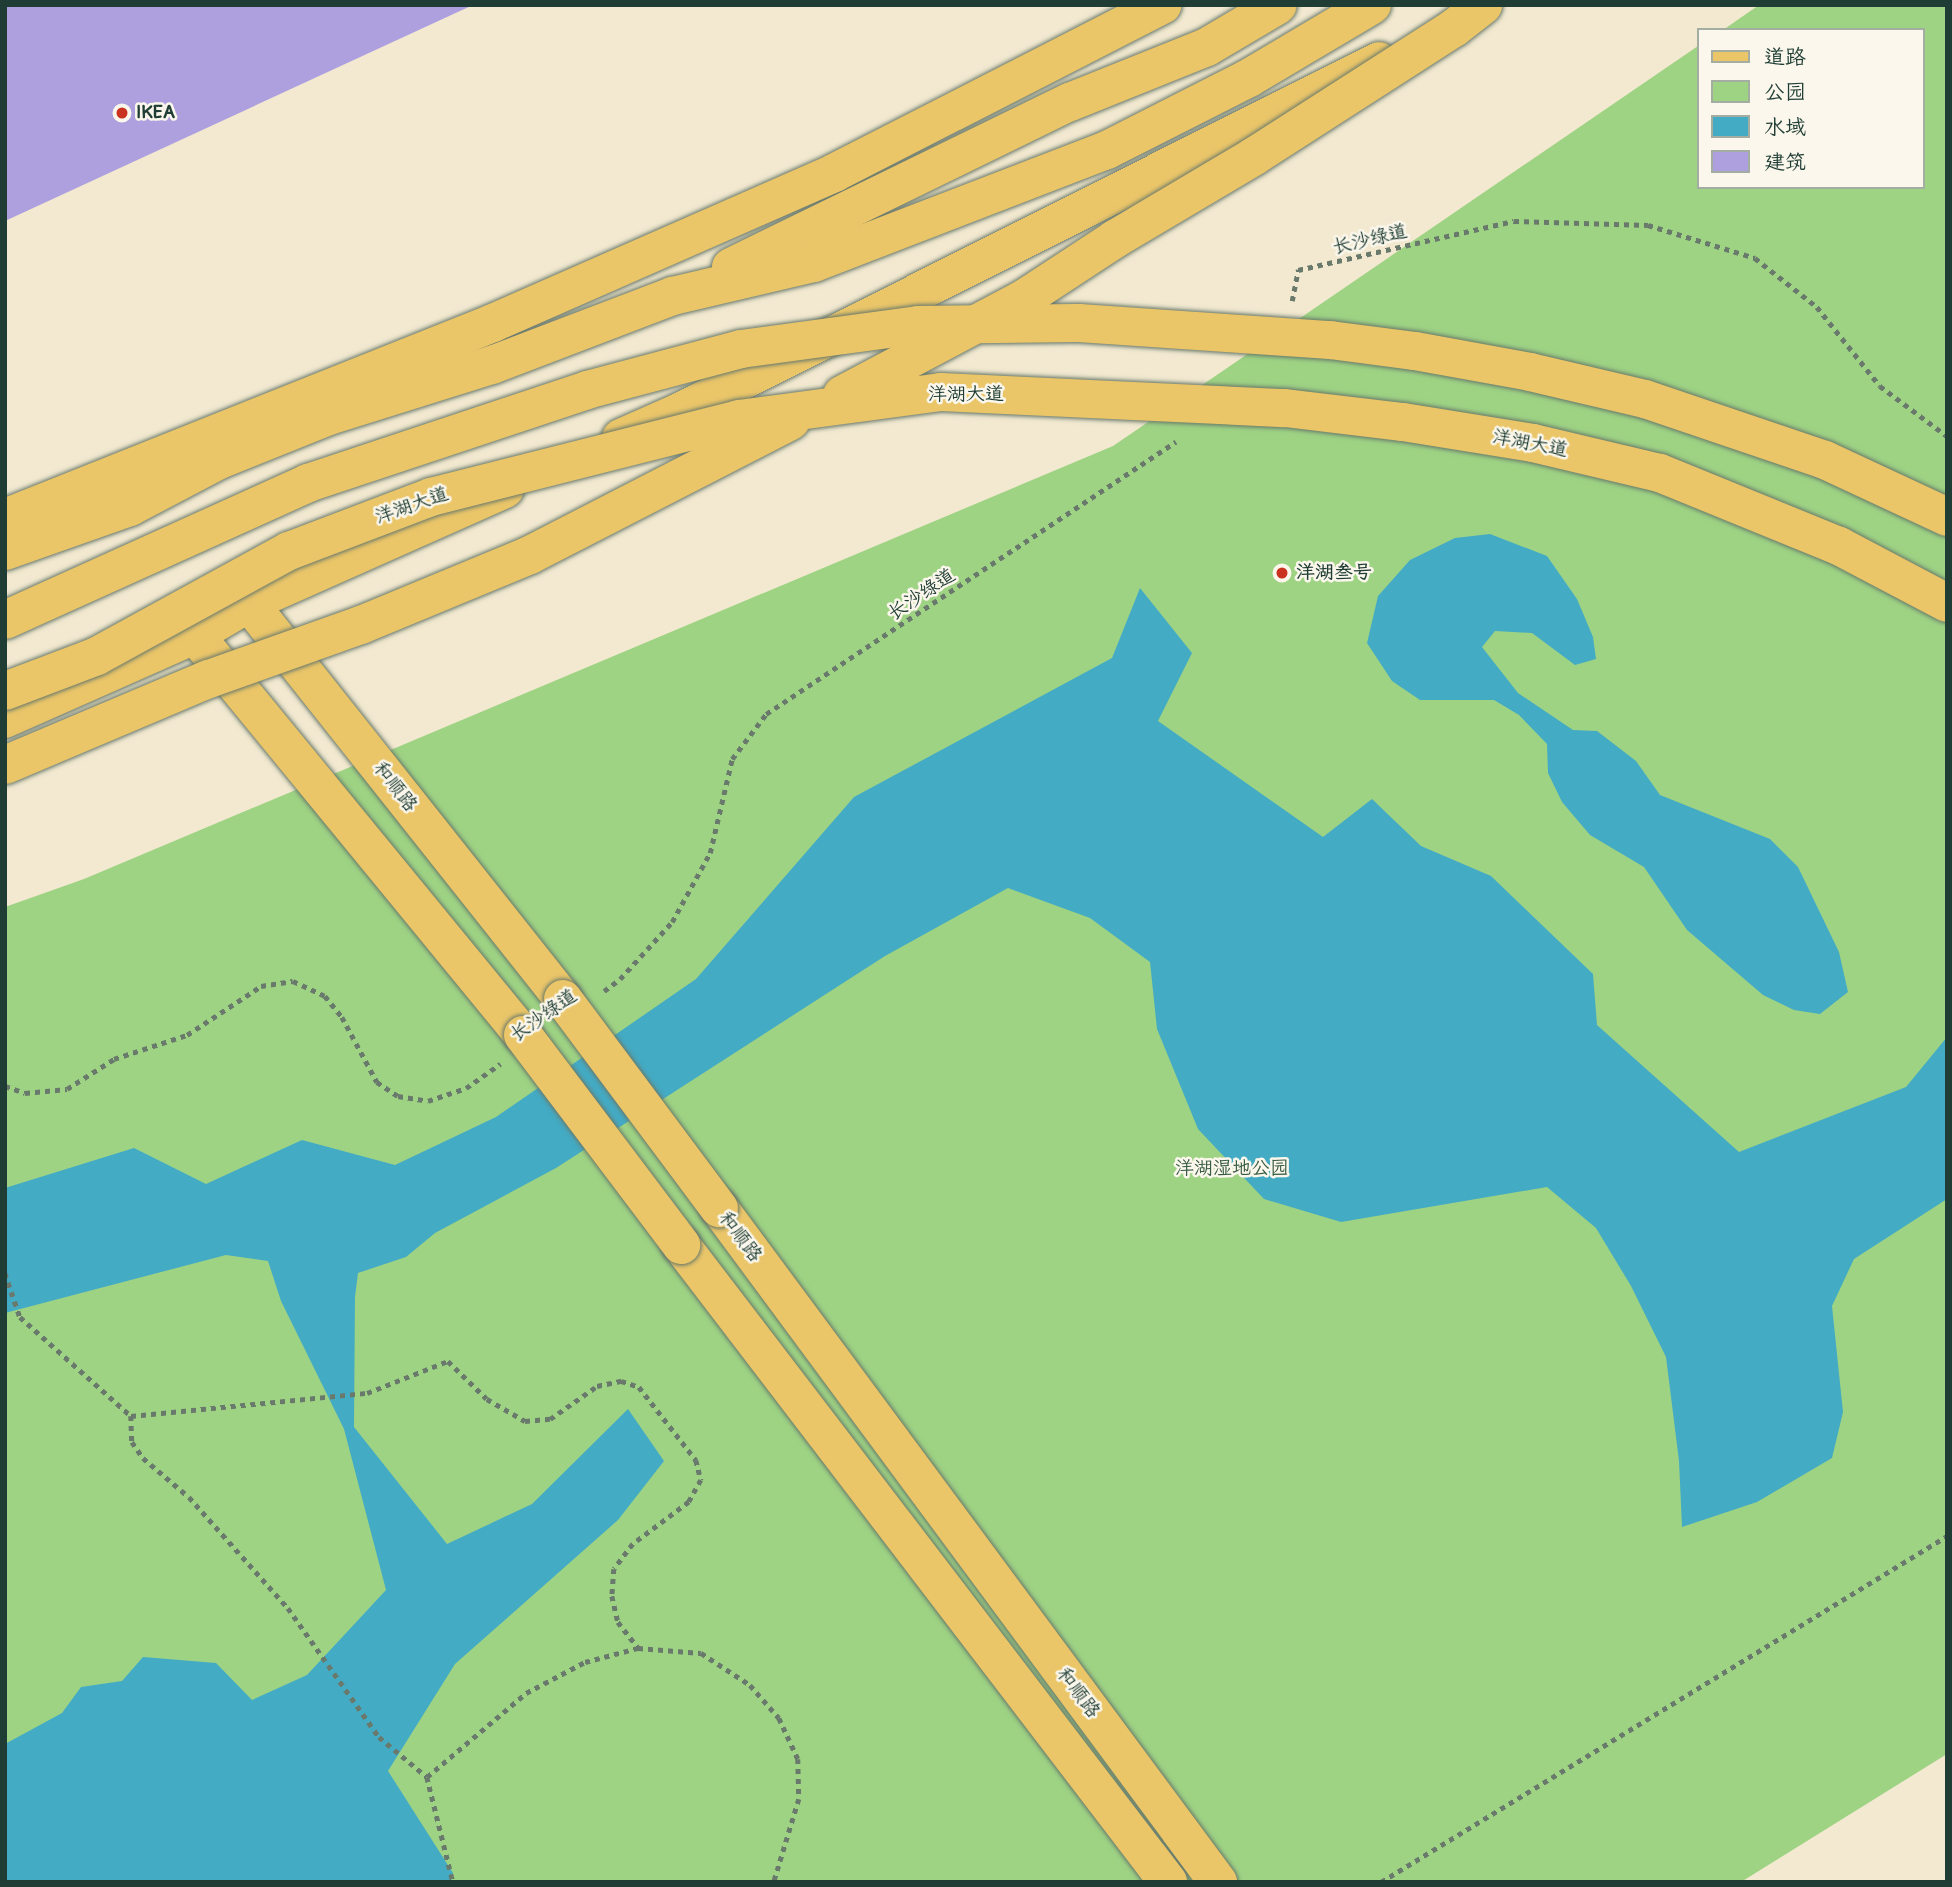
<!DOCTYPE html>
<meta charset="utf-8">
<style>
body{margin:0}
#map{position:relative;width:1952px;height:1887px;overflow:hidden;background:#f2e9d0;font-family:Pangolin,"LXGW WenKai TC",sans-serif}
div>[style]{position:absolute}
.green>*{inset:0;background:#9ed384}
.water>*{inset:0;background:#44abc4}
.building>*{inset:0;background:#aea0df}
.path>*{height:4.5px;margin-top:-2.25px;transform-origin:0;background:repeating-linear-gradient(90deg,#69796b 0 5px,transparent 0 10px)}
.roads{filter:drop-shadow(0 0 2px #69796b) drop-shadow(0 0 2px #69796b)}
.major>*{height:38px;margin:-19px;padding:0 19px;transform-origin:19px;border-radius:19px;background:#ebc669}
.highway>*{height:38px;margin:-19px;padding:0 19px;transform-origin:19px;border-radius:19px;background:#ebc669}
.bridges{filter:drop-shadow(0 0 2px #69796b) drop-shadow(0 0 2px #69796b)}
.major-bridge>*{height:38px;margin:-19px;padding:0 19px;transform-origin:19px;border-radius:19px;background:#ebc669}
.highway-bridge>*{height:38px;margin:-19px;padding:0 19px;transform-origin:19px;border-radius:19px;background:#ebc669}
.dots>*{width:19px;height:19px;translate:-50% -50%;box-sizing:border-box;border:4px solid #fbf7ec;border-radius:50%}
span{translate:-50% -50%;white-space:nowrap;text-align:center;line-height:1.15;-webkit-text-stroke:5px #fbf7ec;paint-order:stroke}
.poi-label{font-size:19px;color:#1f3d34;font-weight:700}
.left{translate:0 -50%;text-align:left}
.street-label{font-size:19px;color:#1f3d34}
.park-label{font-size:19px;color:#385b44}
.frame{position:absolute;inset:0;border:7px solid #1f3d34;pointer-events:none}
.legend{position:absolute;left:1697px;top:28px;width:228px;height:161px;box-sizing:border-box;background:#fbf7ec;border:2px solid #a3ada2;margin:0;padding:9px 12px;list-style:none;font-size:21px;color:#1f3d34}
.legend li{display:flex;align-items:center;gap:14px;height:35px}
.legend b{width:35px;border:2px solid #a3ada2}
</style>
<div id="map">
<div class="green">
<i style="clip-path:polygon(1759px 5px,1947px 5px,1947px 1754px,1741px 1882px,5px 1882px,5px 907px,84px 879px,1113px 446px,1698px 46px,1698px 187px,1922px 187px,1922px 30px,1723px 30px)"></i>
</div>
<div class="water">
<i style="clip-path:polygon(1490px 534px,1547px 556px,1577px 599px,1593px 637px,1596px 659px,1575px 665px,1532px 633px,1495px 631px,1482px 647px,1518px 693px,1573px 730px,1597px 731px,1636px 761px,1660px 795px,1770px 839px,1798px 867px,1839px 952px,1848px 992px,1820px 1014px,1794px 1010px,1763px 995px,1687px 930px,1644px 867px,1590px 835px,1562px 802px,1548px 773px,1547px 744px,1519px 715px,1494px 700px,1420px 700px,1392px 681px,1367px 643px,1378px 596px,1410px 560px,1455px 538px)"></i>
<i style="clip-path:polygon(1140px 588px,1192px 653px,1158px 721px,1323px 837px,1372px 799px,1421px 846px,1491px 876px,1593px 974px,1597px 1025px,1739px 1152px,1906px 1087px,1947px 1037px,1947px 1199px,1854px 1259px,1832px 1306px,1843px 1412px,1832px 1458px,1757px 1502px,1682px 1527px,1679px 1461px,1666px 1357px,1631px 1286px,1596px 1228px,1547px 1187px,1341px 1222px,1264px 1199px,1198px 1129px,1157px 1029px,1150px 962px,1090px 918px,1008px 888px,885px 956px,556px 1168px,435px 1233px,406px 1257px,358px 1273px,355px 1297px,354px 1427px,447px 1544px,532px 1504px,628px 1409px,664px 1461px,618px 1520px,455px 1664px,388px 1771px,453px 1873px,451px 1882px,5px 1882px,5px 1744px,62px 1713px,81px 1687px,122px 1681px,143px 1657px,216px 1663px,252px 1700px,307px 1675px,386px 1590px,344px 1429px,281px 1301px,268px 1261px,226px 1255px,5px 1313px,5px 1188px,134px 1148px,206px 1184px,302px 1140px,395px 1165px,496px 1117px,696px 979px,854px 797px,1112px 658px)"></i>
</div>
<div class="building">
<i style="clip-path:polygon(5px 5px,473px 5px,5px 221px)"></i>
</div>
<div class="path">
<i style="left:1292px;top:301px;width:32px;rotate:-79deg"></i>
<i style="left:1298px;top:270px;width:221px;rotate:-12.8deg"></i>
<i style="left:1514px;top:221px;width:134px;rotate:1.7deg"></i>
<i style="left:1648px;top:225px;width:112px;rotate:17.1deg"></i>
<i style="left:1755px;top:258px;width:79px;rotate:38.3deg"></i>
<i style="left:1817px;top:307px;width:101px;rotate:51.4deg"></i>
<i style="left:1880px;top:386px;width:84px;rotate:36.7deg"></i>
<i style="left:604px;top:991px;width:20px;rotate:-37deg"></i>
<i style="left:620px;top:979px;width:77px;rotate:-47.6deg"></i>
<i style="left:672px;top:922px;width:79px;rotate:-61.2deg"></i>
<i style="left:710px;top:853px;width:97px;rotate:-76.8deg"></i>
<i style="left:732px;top:759px;width:56px;rotate:-52.9deg"></i>
<i style="left:766px;top:714px;width:492px;rotate:-33.6deg"></i>
<i style="left:5px;top:1086px;width:21px;rotate:19deg"></i>
<i style="left:25px;top:1093px;width:42px;rotate:-5.4deg"></i>
<i style="left:67px;top:1089px;width:56px;rotate:-32.6deg"></i>
<i style="left:114px;top:1059px;width:77px;rotate:-18.2deg"></i>
<i style="left:187px;top:1035px;width:89px;rotate:-33.5deg"></i>
<i style="left:261px;top:986px;width:32px;rotate:-9deg"></i>
<i style="left:293px;top:981px;width:35px;rotate:25deg"></i>
<i style="left:325px;top:996px;width:27px;rotate:51deg"></i>
<i style="left:342px;top:1017px;width:74px;rotate:61.7deg"></i>
<i style="left:377px;top:1082px;width:25px;rotate:34deg"></i>
<i style="left:398px;top:1096px;width:30px;rotate:9deg"></i>
<i style="left:428px;top:1101px;width:40px;rotate:-18.9deg"></i>
<i style="left:466px;top:1088px;width:42px;rotate:-35.2deg"></i>
<i style="left:5px;top:1273px;width:46px;rotate:71.2deg"></i>
<i style="left:20px;top:1317px;width:149px;rotate:41.7deg"></i>
<i style="left:131px;top:1416px;width:26px;rotate:88deg"></i>
<i style="left:132px;top:1442px;width:19px;rotate:55deg"></i>
<i style="left:143px;top:1458px;width:60px;rotate:40.3deg"></i>
<i style="left:189px;top:1497px;width:149px;rotate:48.3deg"></i>
<i style="left:288px;top:1608px;width:158px;rotate:54.8deg"></i>
<i style="left:379px;top:1737px;width:62px;rotate:39.8deg"></i>
<i style="left:427px;top:1777px;width:130px;rotate:-40.3deg"></i>
<i style="left:526px;top:1693px;width:67px;rotate:-27.7deg"></i>
<i style="left:585px;top:1662px;width:55px;rotate:-14.8deg"></i>
<i style="left:638px;top:1648px;width:63px;rotate:4.5deg"></i>
<i style="left:701px;top:1653px;width:59px;rotate:33.1deg"></i>
<i style="left:750px;top:1685px;width:44px;rotate:48.7deg"></i>
<i style="left:779px;top:1718px;width:45px;rotate:65.1deg"></i>
<i style="left:798px;top:1759px;width:40px;rotate:88.6deg"></i>
<i style="left:799px;top:1799px;width:87px;rotate:106.8deg"></i>
<i style="left:131px;top:1416px;width:237px;rotate:-5.6deg"></i>
<i style="left:367px;top:1393px;width:87px;rotate:-21.6deg"></i>
<i style="left:448px;top:1361px;width:54px;rotate:44.3deg"></i>
<i style="left:487px;top:1399px;width:44px;rotate:30.1deg"></i>
<i style="left:525px;top:1421px;width:25px;rotate:-5deg"></i>
<i style="left:550px;top:1419px;width:57px;rotate:-35.1deg"></i>
<i style="left:597px;top:1386px;width:25px;rotate:-12deg"></i>
<i style="left:621px;top:1381px;width:19px;rotate:18deg"></i>
<i style="left:639px;top:1387px;width:93px;rotate:52deg"></i>
<i style="left:696px;top:1460px;width:21px;rotate:76deg"></i>
<i style="left:701px;top:1480px;width:25px;rotate:119deg"></i>
<i style="left:689px;top:1502px;width:70px;rotate:143.1deg"></i>
<i style="left:633px;top:1544px;width:31px;rotate:127deg"></i>
<i style="left:614px;top:1569px;width:27px;rotate:94deg"></i>
<i style="left:612px;top:1596px;width:27px;rotate:77deg"></i>
<i style="left:618px;top:1622px;width:33px;rotate:52deg"></i>
<i style="left:427px;top:1777px;width:108px;rotate:76.1deg"></i>
<i style="left:1381px;top:1882px;width:663px;rotate:-31.44deg"></i>
</div>
<div class="roads">
<div class="major">
<i style="left:621px;top:438px;width:64px;rotate:-23.8deg"></i>
<i style="left:680px;top:412px;width:782px;rotate:-26.66deg"></i>
<i style="left:5px;top:518px;width:526px;rotate:-21.78deg"></i>
<i style="left:493px;top:323px;width:373px;rotate:-23.7deg"></i>
<i style="left:834px;top:173px;width:369px;rotate:-27.1deg"></i>
<i style="left:249px;top:603px;width:505px;rotate:51.59deg"></i>
<i style="left:195px;top:635px;width:517px;rotate:50.65deg"></i>
<i style="left:5px;top:719px;width:208px;rotate:-23.9deg"></i>
<i style="left:195px;top:635px;width:63px;rotate:-30.7deg"></i>
<i style="left:249px;top:603px;width:280px;rotate:-24deg"></i>
<i style="left:719px;top:1208px;width:839px;rotate:53.49deg"></i>
<i style="left:681px;top:1245px;width:802px;rotate:52.6deg"></i>
</div>
<div class="highway">
<i style="left:731px;top:267px;width:377px;rotate:-26deg"></i>
<i style="left:1070px;top:102px;width:148px;rotate:-21.9deg"></i>
<i style="left:1207px;top:47px;width:82px;rotate:-30.6deg"></i>
<i style="left:5px;top:551px;width:133px;rotate:-19.4deg"></i>
<i style="left:130px;top:507px;width:101px;rotate:-27.8deg"></i>
<i style="left:219px;top:460px;width:118px;rotate:-21.8deg"></i>
<i style="left:329px;top:416px;width:171px;rotate:-17.4deg"></i>
<i style="left:492px;top:365px;width:194px;rotate:-20.9deg"></i>
<i style="left:673px;top:296px;width:145px;rotate:-13.2deg"></i>
<i style="left:814px;top:263px;width:314px;rotate:-21.1deg"></i>
<i style="left:1107px;top:150px;width:159px;rotate:-26.9deg"></i>
<i style="left:1249px;top:78px;width:143px;rotate:-30.7deg"></i>
</div>
</div>
<div class="bridges">
<div class="major-bridge">
<i style="left:563px;top:999px;width:261px;rotate:53.3deg"></i>
<i style="left:523px;top:1035px;width:263px;rotate:53deg"></i>
</div>
<div class="highway-bridge">
<i style="left:842px;top:395px;width:207px;rotate:-27.9deg"></i>
<i style="left:1025px;top:298px;width:108px;rotate:-33.2deg"></i>
<i style="left:1115px;top:239px;width:161px;rotate:-30.7deg"></i>
<i style="left:1253px;top:157px;width:239px;rotate:-32.7deg"></i>
<i style="left:1454px;top:28px;width:37px;rotate:-38deg"></i>
<i style="left:5px;top:620px;width:333px;rotate:-24.3deg"></i>
<i style="left:308px;top:483px;width:294px;rotate:-18.4deg"></i>
<i style="left:587px;top:390px;width:159px;rotate:-14.9deg"></i>
<i style="left:741px;top:349px;width:179px;rotate:-7.7deg"></i>
<i style="left:918px;top:325px;width:161px;rotate:-0.7deg"></i>
<i style="left:1079px;top:323px;width:252px;rotate:3.9deg"></i>
<i style="left:1330px;top:340px;width:86px;rotate:7.4deg"></i>
<i style="left:1415px;top:351px;width:117px;rotate:10.3deg"></i>
<i style="left:1530px;top:372px;width:118px;rotate:13.2deg"></i>
<i style="left:1645px;top:399px;width:190px;rotate:18.7deg"></i>
<i style="left:1825px;top:460px;width:135px;rotate:25deg"></i>
<i style="left:5px;top:691px;width:98px;rotate:-20.8deg"></i>
<i style="left:97px;top:656px;width:219px;rotate:-28.7deg"></i>
<i style="left:289px;top:551px;width:152px;rotate:-20.8deg"></i>
<i style="left:431px;top:497px;width:318px;rotate:-14.2deg"></i>
<i style="left:739px;top:419px;width:204px;rotate:-7.6deg"></i>
<i style="left:941px;top:392px;width:344px;rotate:2.7deg"></i>
<i style="left:1285px;top:408px;width:119px;rotate:6.8deg"></i>
<i style="left:1403px;top:422px;width:132px;rotate:9.2deg"></i>
<i style="left:1533px;top:443px;width:130px;rotate:13.3deg"></i>
<i style="left:1660px;top:473px;width:193px;rotate:22.2deg"></i>
<i style="left:1839px;top:546px;width:122px;rotate:27.8deg"></i>
<i style="left:5px;top:765px;width:221px;rotate:-22.9deg"></i>
<i style="left:209px;top:679px;width:161px;rotate:-19.6deg"></i>
<i style="left:361px;top:625px;width:183px;rotate:-22.5deg"></i>
<i style="left:530px;top:555px;width:293px;rotate:-27.2deg"></i>
</div>
</div>
<div class="dots">
<i style="left:122px;top:113px;background:#c8321e"></i>
<i style="left:1282px;top:573px;background:#c8321e"></i>
</div>
<div class="poi-label">
<span class="left" style="left:136px;top:113px">IKEA</span>
<span class="left" style="left:1296px;top:573px">洋湖叁号</span>
</div>
<div class="street-label">
<span style="left:1370px;top:240px;rotate:-13deg">长沙绿道</span>
<span style="left:966px;top:395px">洋湖大道</span>
<span style="left:1530px;top:444px;rotate:11deg">洋湖大道</span>
<span style="left:412px;top:506px;rotate:-19deg">洋湖大道</span>
<span style="left:922px;top:595px;rotate:-34deg">长沙绿道</span>
<span style="left:395px;top:787px;rotate:52deg">和顺路</span>
<span style="left:544px;top:1016px;rotate:-35deg">长沙绿道</span>
<span style="left:740px;top:1237px;rotate:53deg">和顺路</span>
<span style="left:1078px;top:1693px;rotate:53deg">和顺路</span>
</div>
<div class="park-label">
<span style="left:1232px;top:1169px">洋湖湿地公园</span>
</div>
<div class="frame"></div>
<ul class="legend">
<li><b style="height:9px;background:#ebc669"></b>道路</li>
<li><b style="height:19px;background:#9ed384"></b>公园</li>
<li><b style="height:19px;background:#44abc4"></b>水域</li>
<li><b style="height:19px;background:#aea0df"></b>建筑</li>
</ul>
</div>
